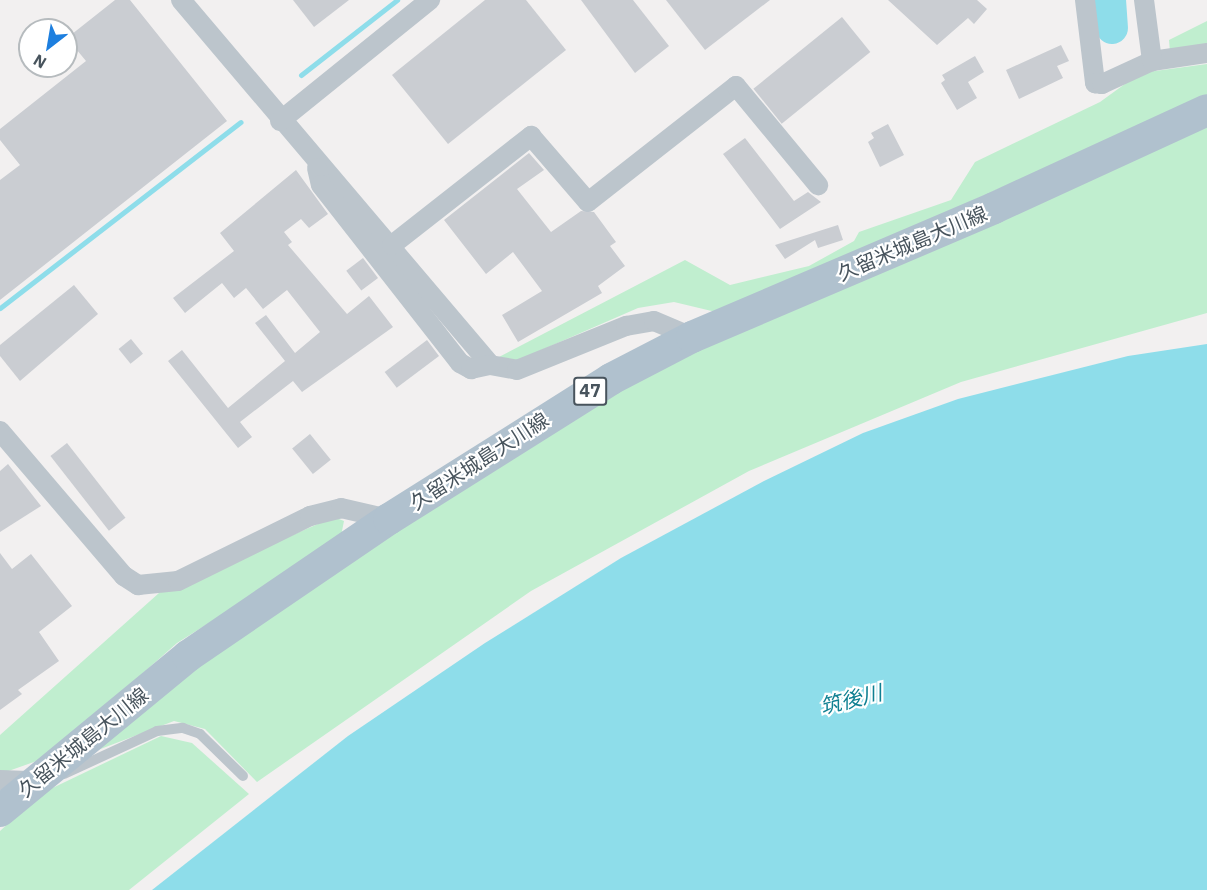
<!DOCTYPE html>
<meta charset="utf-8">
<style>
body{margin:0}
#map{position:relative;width:1207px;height:890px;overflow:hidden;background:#f2f0f0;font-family:"IBM Plex Sans","Noto Sans JP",sans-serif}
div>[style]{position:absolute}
.green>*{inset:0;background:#c0eecf}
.water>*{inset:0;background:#8eddea}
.stream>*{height:5px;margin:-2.5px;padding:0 2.5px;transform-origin:2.5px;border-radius:2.5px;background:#8eddea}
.river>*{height:32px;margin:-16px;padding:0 16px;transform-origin:16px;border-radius:16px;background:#8eddea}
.building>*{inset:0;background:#cacdd2;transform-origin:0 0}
.lane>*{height:10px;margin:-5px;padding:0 5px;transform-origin:5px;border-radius:5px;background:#bcc5cc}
.street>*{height:20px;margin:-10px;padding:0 10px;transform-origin:10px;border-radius:10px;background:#bcc5cc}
.primary>*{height:32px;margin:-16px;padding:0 16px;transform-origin:16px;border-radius:16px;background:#b0c1ce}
span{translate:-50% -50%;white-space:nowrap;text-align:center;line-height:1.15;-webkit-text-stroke:4.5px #fff;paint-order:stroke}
.shield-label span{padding:2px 4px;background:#fff;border:2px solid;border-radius:4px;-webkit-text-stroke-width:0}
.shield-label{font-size:18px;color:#48545d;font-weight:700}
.street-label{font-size:20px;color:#48545d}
.water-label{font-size:21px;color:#108092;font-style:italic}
.north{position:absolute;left:18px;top:18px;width:60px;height:60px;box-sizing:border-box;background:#fff;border:2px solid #b6bbbe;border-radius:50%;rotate:211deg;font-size:16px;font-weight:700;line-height:24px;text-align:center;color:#48545d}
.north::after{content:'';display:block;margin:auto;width:21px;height:27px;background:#1d7fdf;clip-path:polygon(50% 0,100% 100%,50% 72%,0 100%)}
</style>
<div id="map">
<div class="green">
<i style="clip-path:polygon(1207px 21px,1207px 46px,1170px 52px,1169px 40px)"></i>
<i style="clip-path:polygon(1207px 64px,1207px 96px,720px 313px,674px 302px,638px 308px,514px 362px,499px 357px,685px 260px,730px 285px,809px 266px,854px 241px,859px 232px,951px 200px,975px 162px,1100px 102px,1140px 73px)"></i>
<i style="clip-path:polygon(1207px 121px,1207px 313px,961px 382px,749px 471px,531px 591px,257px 782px,205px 729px,174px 721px,90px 753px,200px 660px,532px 437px,672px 358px)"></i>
<i style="clip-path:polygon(334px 517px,344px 521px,340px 541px,177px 643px,48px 757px,0 774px,0 735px,159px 593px)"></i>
<i style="clip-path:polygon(161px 736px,192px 743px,249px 794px,129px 890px,0 890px,0 831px,42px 793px)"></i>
</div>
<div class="water">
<i style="clip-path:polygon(1207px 344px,1207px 890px,152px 890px,348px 736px,485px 643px,621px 558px,764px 481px,863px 433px,958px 399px,1128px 356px)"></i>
</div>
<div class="stream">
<i style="left:301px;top:75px;width:122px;rotate:-38deg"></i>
<i style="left:0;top:308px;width:304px;rotate:-37.7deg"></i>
</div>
<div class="river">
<i style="left:1110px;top:0;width:28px;rotate:86deg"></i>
</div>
<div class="building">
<i style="clip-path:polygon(115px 0,130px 0,227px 121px,0 300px,0 180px,20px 165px,0 140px,0 129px,86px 61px,67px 38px)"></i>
<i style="clip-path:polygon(293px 0,349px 0,314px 27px)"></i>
<i style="clip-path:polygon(485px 0,526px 0,566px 50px,448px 144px,392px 75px)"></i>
<i style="clip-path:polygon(581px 0,633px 0,669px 46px,635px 73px)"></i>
<i style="clip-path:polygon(666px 0,770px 0,705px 50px)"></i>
<i style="clip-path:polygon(888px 0,977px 0,987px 9px,974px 24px,968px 18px,937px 45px)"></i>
<i style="left:842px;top:17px;width:45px;height:114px;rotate:51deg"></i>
<i style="clip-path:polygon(1061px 45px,1069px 61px,1057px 66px,1063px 78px,1019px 99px,1006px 70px)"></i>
<i style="clip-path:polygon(975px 56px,984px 72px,968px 82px,977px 98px,957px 110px,941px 83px,945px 80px,942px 75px)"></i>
<i style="clip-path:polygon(888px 124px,904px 155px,880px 167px,868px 142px,874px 138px,871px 133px)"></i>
<i style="clip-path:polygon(745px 138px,794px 201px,808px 192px,821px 202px,780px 229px,723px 154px)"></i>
<i style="clip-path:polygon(529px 153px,544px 170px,517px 189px,551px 232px,581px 211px,594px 212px,616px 242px,610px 246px,625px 266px,598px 286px,602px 293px,518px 342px,502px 315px,542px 291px,513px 252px,486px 274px,444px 220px)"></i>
<i style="clip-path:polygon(296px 170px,328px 214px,309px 228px,301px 219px,284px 232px,292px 242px,288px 245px,347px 314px,369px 296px,393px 327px,302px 392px,293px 381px,240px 422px,252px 437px,238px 448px,168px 361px,182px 350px,228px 408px,285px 361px,255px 323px,266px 315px,295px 353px,320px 332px,287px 290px,263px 309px,246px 288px,234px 298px,222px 283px,185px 313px,173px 298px,234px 251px,220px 233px)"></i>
<i style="clip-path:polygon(838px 225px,843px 240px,818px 248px,815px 240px,785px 259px,775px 245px)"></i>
<i style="left:363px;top:258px;width:25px;height:21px;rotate:53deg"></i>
<i style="clip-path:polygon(74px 285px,98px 314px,20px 381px,0 356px,0 345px)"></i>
<i style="left:131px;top:339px;width:19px;height:16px;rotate:51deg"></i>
<i style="left:427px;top:340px;width:20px;height:53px;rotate:53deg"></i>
<i style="left:310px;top:434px;width:33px;height:23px;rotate:51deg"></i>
<i style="left:67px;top:443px;width:95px;height:21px;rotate:52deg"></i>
<i style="clip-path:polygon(8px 464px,41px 506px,0 532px,0 471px)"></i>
<i style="clip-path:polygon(0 553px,12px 569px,31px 554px,72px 606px,39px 632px,59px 661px,18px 690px,22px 694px,0 710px)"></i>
</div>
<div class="lane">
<i style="left:64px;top:774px;width:102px;rotate:-24.8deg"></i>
<i style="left:157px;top:731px;width:26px;rotate:-7deg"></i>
<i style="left:183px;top:728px;width:18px;rotate:19deg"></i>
<i style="left:200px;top:734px;width:60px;rotate:44.3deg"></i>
</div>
<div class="street">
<i style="left:181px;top:0;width:478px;rotate:49.7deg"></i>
<i style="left:490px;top:365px;width:27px;rotate:10deg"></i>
<i style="left:517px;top:370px;width:118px;rotate:-22deg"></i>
<i style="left:626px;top:326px;width:28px;rotate:-10deg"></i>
<i style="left:654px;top:321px;width:41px;rotate:22.8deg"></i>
<i style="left:1085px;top:0;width:84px;rotate:83.1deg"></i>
<i style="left:1095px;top:83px;width:7px;rotate:8deg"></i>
<i style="left:1102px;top:84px;width:55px;rotate:-24.7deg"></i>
<i style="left:1152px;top:61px;width:56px;rotate:-8.3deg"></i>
<i style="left:1144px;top:0;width:62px;rotate:82.5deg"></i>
<i style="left:280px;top:121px;width:193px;rotate:-38.9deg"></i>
<i style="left:317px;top:168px;width:17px;rotate:77deg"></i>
<i style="left:321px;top:185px;width:226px;rotate:52deg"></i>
<i style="left:460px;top:363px;width:13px;rotate:29deg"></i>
<i style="left:471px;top:369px;width:19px;rotate:-12deg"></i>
<i style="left:392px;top:245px;width:177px;rotate:-38.1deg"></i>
<i style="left:531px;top:136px;width:87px;rotate:49.2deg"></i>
<i style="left:588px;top:202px;width:188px;rotate:-38.1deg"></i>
<i style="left:736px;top:86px;width:129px;rotate:50.4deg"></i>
<i style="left:0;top:431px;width:191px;rotate:49.5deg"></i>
<i style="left:124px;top:576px;width:17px;rotate:33deg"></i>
<i style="left:138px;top:585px;width:40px;rotate:-5.7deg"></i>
<i style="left:178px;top:581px;width:147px;rotate:-26.2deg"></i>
<i style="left:310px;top:516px;width:32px;rotate:-14deg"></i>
<i style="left:341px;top:508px;width:49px;rotate:12.9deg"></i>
<i style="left:0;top:780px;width:35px;rotate:2deg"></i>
</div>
<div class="primary">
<i style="left:0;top:811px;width:244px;rotate:-39.5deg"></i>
<i style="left:188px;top:656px;width:243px;rotate:-34.3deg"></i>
<i style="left:389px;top:519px;width:262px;rotate:-32.2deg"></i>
<i style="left:611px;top:379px;width:91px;rotate:-27.4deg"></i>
<i style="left:692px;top:337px;width:328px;rotate:-23.1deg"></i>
<i style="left:994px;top:208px;width:234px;rotate:-24.7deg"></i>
</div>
<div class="shield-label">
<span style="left:590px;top:391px">47</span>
</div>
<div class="street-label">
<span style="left:912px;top:243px;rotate:-23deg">久留米城島大川線</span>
<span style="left:479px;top:461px;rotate:-33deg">久留米城島大川線</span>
<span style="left:83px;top:742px;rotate:-39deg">久留米城島大川線</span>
</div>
<div class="water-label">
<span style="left:851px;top:699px;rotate:-14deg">筑後川</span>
</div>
<div class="north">N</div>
</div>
